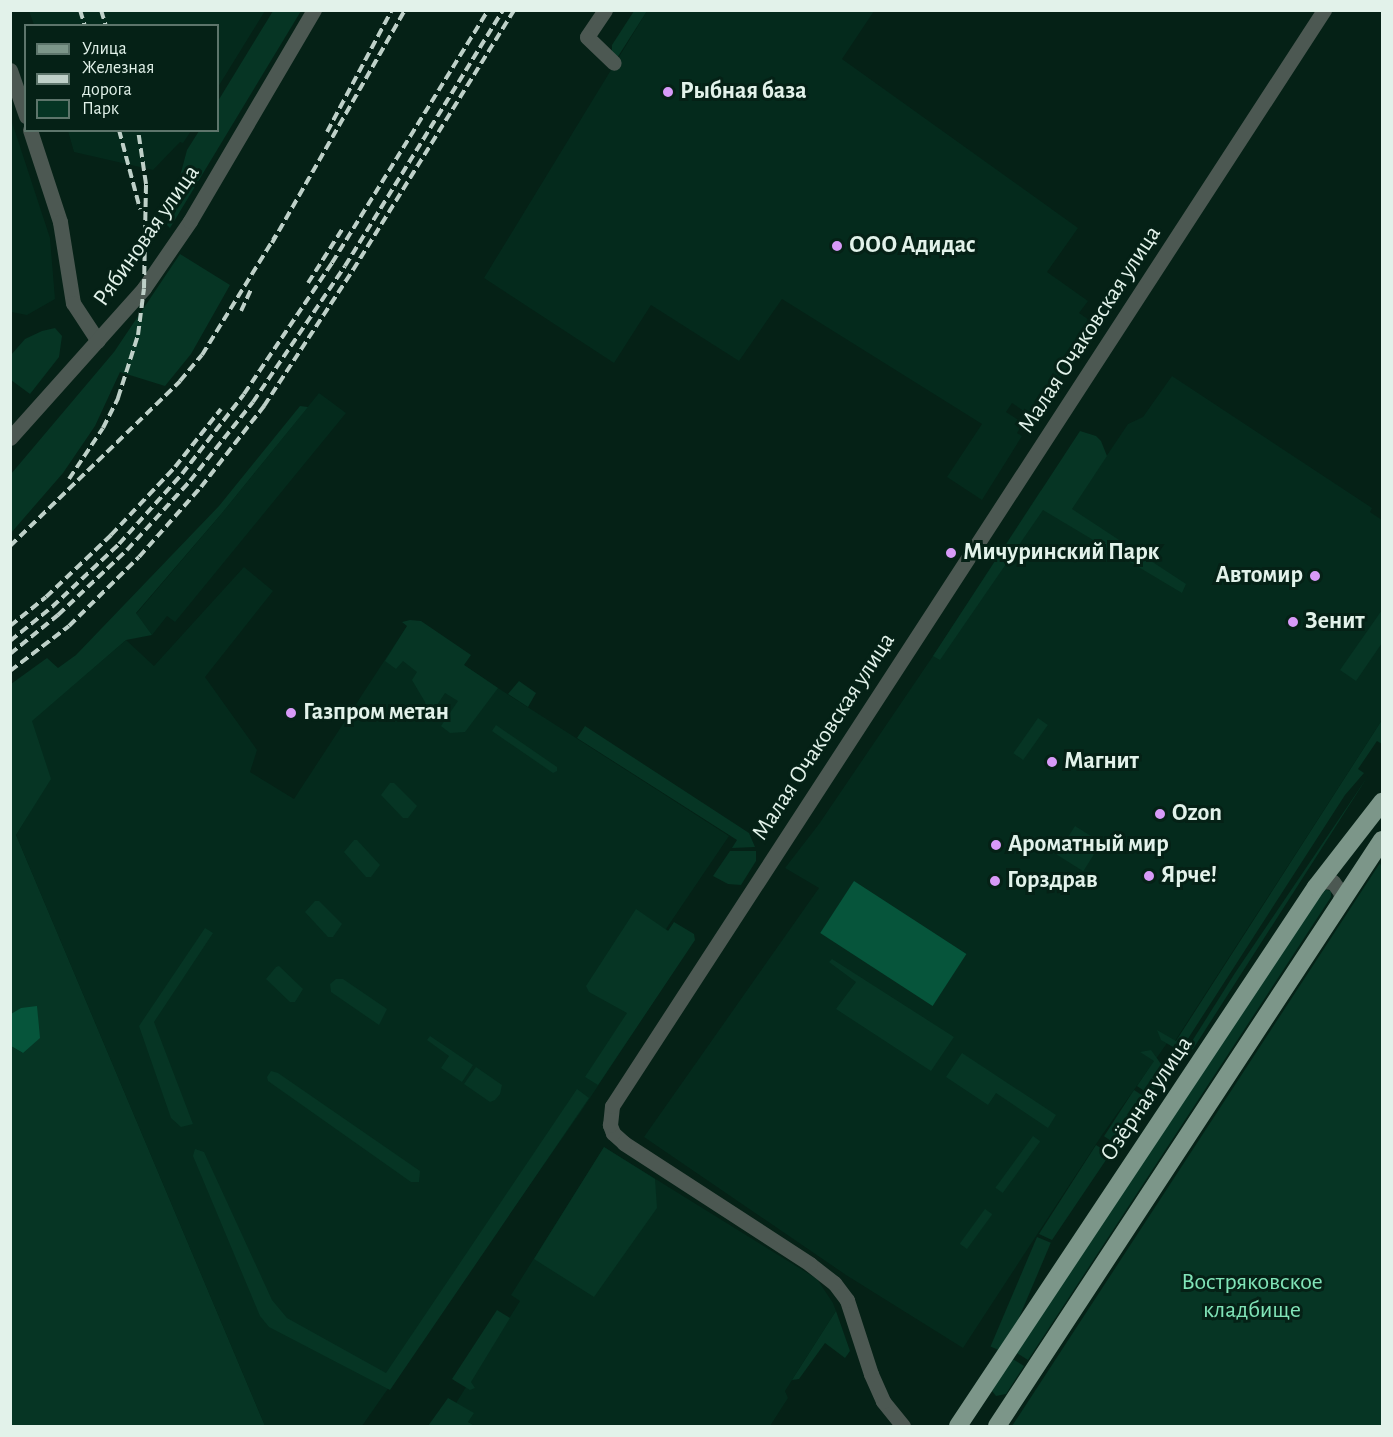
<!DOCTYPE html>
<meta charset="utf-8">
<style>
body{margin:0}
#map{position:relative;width:1393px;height:1437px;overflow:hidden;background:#052116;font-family:"Alegreya Sans",sans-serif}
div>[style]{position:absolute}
.built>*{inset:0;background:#042a1c}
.green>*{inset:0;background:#063524;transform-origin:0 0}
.water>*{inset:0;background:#06553b;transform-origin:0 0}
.minor>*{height:15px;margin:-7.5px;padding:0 7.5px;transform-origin:7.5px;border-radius:7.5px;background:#4c5852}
.major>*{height:18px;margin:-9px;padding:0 9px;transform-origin:9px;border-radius:9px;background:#7c9689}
.rail>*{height:4px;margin-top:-2px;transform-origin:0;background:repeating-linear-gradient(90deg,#bed0c8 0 9px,transparent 0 13.5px)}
.dots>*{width:16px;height:16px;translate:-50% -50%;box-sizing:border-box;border:3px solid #052116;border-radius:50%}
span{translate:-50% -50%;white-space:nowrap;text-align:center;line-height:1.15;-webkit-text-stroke:6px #052116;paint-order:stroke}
.poi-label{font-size:24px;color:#e2f2ea;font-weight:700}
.left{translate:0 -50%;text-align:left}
.right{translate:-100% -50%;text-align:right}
.street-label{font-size:24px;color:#e2f2ea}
.park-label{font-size:24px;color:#81e4b8}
.frame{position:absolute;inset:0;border:12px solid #e2f2ea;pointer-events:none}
.legend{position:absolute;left:24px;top:24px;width:195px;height:108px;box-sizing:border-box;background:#052116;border:2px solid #5d756b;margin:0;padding:8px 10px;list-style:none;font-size:18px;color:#e2f2ea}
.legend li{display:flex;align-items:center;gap:12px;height:30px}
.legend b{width:30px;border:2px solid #5d756b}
</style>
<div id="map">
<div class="built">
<i style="clip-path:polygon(29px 11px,29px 10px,265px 11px,218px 87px,218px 26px,34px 25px)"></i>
<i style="clip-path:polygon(647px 11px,874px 11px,842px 59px,1078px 228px,1047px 272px,1088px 301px,1079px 313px,1092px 322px,1072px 351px,1076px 354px,1034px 418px,1012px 403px,1006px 412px,1023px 423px,1017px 433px,1022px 436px,982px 500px,947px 477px,982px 424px,782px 299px,739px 361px,651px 305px,614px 363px,484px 278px)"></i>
<i style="clip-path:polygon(11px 119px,50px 238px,55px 299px,27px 315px,11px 312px)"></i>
<i style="clip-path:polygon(68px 131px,68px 130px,191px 131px,183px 143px,180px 142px,153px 170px,74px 152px)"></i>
<i style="clip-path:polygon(1172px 376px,1372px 508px,1370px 512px,1382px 520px,1382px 720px,1175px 1041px,1170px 1039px,1102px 1135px,963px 1348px,846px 1275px,644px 1137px,819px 888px,785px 868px,819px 824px,933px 656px,1041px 490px,1071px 509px,1128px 424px,1143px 417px)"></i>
<i style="clip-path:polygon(319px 393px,346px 413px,175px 622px,167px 616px,152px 635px,136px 614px,222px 513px)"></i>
<i style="clip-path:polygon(244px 567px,273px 591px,205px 677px,257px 750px,250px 772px,294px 799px,407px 626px,498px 688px,729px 836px,666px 929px,691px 945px,584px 1107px,362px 1426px,265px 1426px,16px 835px,50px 779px,31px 721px,126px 640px,154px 666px)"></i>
<i style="clip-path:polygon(604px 1147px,817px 1279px,833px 1303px,836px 1311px,785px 1391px,788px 1398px,770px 1426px,475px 1426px,451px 1411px,520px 1301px,511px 1295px)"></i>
</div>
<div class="green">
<i style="clip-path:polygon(273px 11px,301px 11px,170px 228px,167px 225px,187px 150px,199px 131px,218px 130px,218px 101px)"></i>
<i style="clip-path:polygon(634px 11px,647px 11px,617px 58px,612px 52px,612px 45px)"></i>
<i style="clip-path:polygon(180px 254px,230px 285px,191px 354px,165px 386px,120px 372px,95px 426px,63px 473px,11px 533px,11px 474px,114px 352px)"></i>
<i style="clip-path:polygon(55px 328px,62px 336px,59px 357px,30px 394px,11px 380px,11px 355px,25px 339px,42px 331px)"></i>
<i style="clip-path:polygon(300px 406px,308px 407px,222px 513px,136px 613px,152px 635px,126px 640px,32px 721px,51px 779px,16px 835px,265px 1426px,11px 1426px,11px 1046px,23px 1053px,11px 1014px,11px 684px,47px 658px,58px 668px,76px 655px,219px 506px)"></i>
<i style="clip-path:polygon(1080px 431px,1096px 436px,1101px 441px,1107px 456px,1072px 509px,1186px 584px,1182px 593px,1043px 510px,940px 660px,933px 656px)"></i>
<i style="clip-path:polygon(1382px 610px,1382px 643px,1356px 681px,1340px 670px)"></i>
<i style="clip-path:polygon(410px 620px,421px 621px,471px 655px,464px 665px,498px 688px,465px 732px,450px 733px,441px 726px,458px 701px,445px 693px,429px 717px,426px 714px,425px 702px,412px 680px,417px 672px,403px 661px,396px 669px,385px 661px,407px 626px,402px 622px)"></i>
<i style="clip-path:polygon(519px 681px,536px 693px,528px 707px,508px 694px)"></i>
<i style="left:1038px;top:718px;width:12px;height:43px;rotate:35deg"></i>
<i style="clip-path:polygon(1382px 720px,1382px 744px,1377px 741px,1358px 769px,1364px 773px,1345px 795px,1180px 1051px,1161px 1040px,1157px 1030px,1176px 1041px)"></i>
<i style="clip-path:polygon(496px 725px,557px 767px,557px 771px,553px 773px,492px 731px)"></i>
<i style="clip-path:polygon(585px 726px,749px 833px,755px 847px,732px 848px,737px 840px,577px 738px)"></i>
<i style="clip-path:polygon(1368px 776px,1193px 1049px,1184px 1054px,1235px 973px)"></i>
<i style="clip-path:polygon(390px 783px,394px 783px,417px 806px,408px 818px,403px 818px,381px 795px)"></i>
<i style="left:1075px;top:826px;width:31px;height:34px;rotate:32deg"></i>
<i style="clip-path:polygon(354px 840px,357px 840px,380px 865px,371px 877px,366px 877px,344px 852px)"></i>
<i style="clip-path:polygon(730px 851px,756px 851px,756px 861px,741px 885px,728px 884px,713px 876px)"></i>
<i style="clip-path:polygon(1380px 863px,1382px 868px,1382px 1426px,1012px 1426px)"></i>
<i style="clip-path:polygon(1323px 889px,1331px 891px,1331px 897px,1028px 1360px,1015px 1352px)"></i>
<i style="clip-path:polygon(315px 901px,319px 901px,342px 924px,333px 937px,328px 937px,305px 912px)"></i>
<i style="clip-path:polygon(636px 909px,668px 931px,674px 922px,694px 934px,695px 940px,598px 1085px,585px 1077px,627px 1013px,589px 992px,586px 986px)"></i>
<i style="clip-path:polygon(205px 928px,213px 933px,154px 1022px,193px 1124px,181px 1127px,171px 1118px,139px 1026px)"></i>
<i style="clip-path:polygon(832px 959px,954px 1037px,931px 1071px,836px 1009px,856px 982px,829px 962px)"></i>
<i style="clip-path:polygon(279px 966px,303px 989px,295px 1002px,290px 1002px,266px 979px,276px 967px)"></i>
<i style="clip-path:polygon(336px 979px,343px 979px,387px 1009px,379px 1025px,331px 992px,330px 984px)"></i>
<i style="clip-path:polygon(430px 1036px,473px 1065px,462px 1082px,441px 1068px,449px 1056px,427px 1040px)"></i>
<i style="clip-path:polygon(1151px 1050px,1166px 1071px,1150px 1095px,1137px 1086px,1154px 1061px,1140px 1052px)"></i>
<i style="clip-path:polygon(962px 1053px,1056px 1115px,1048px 1128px,996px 1093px,988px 1105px,946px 1077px)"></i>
<i style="clip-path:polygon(476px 1067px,502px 1085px,500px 1094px,495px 1100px,490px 1102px,464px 1084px)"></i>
<i style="clip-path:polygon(271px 1071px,278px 1073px,420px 1171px,419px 1182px,411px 1182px,268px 1081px,267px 1077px)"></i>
<i style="clip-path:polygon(577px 1089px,589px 1098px,390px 1390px,269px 1327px,260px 1316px,193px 1156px,195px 1149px,204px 1152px,272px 1300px,287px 1318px,386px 1373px)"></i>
<i style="left:1134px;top:1090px;width:17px;height:55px;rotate:33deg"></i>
<i style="left:1033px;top:1136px;width:9px;height:64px;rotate:36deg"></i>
<i style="clip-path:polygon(1096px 1145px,1110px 1154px,1052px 1240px,1039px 1234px)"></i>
<i style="clip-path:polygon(604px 1147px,655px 1179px,657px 1208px,594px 1297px,534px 1259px)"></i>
<i style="left:985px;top:1209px;width:9px;height:43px;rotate:36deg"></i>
<i style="left:1037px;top:1237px;width:15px;height:119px;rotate:23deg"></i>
<i style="clip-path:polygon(497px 1310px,510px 1318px,471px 1382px,475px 1388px,470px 1390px,452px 1379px)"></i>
<i style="clip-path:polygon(836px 1311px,850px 1351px,845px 1358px,825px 1343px,799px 1379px,792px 1380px)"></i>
<i style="clip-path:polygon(1011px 1358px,1024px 1366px,1006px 1394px,996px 1396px,992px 1391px)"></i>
<i style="clip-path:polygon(448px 1398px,474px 1413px,468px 1422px,475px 1426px,428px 1426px)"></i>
</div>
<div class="water">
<i style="left:854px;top:881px;width:134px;height:62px;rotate:33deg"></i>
<i style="clip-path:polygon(37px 1006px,40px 1038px,23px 1053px,11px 1046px,11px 1014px,21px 1008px)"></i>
</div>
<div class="minor">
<i style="left:605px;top:10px;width:32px;rotate:124deg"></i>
<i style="left:587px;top:37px;width:37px;rotate:44deg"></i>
<i style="left:10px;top:70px;width:49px;rotate:70.8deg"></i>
<i style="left:30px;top:130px;width:97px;rotate:71.9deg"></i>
<i style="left:60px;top:222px;width:82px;rotate:80.9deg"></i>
<i style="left:73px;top:303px;width:45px;rotate:56.7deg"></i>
<i style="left:10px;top:438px;width:201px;rotate:-48.2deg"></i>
<i style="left:144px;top:288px;width:81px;rotate:-55.5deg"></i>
<i style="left:190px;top:221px;width:245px;rotate:-59.6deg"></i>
<i style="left:1316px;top:887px;width:9px;rotate:-41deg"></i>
<i style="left:1323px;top:881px;width:10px;rotate:6deg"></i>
<i style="left:1333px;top:882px;width:14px;rotate:54deg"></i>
<i style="left:1341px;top:893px;width:9px;rotate:96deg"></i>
<i style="left:903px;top:1426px;width:32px;rotate:-129deg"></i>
<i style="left:883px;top:1401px;width:30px;rotate:-114deg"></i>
<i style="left:871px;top:1374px;width:78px;rotate:-108deg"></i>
<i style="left:847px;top:1300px;width:21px;rotate:-127deg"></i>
<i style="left:834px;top:1283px;width:31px;rotate:-142deg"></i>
<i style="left:810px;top:1264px;width:222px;rotate:-147deg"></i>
<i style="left:624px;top:1143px;width:15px;rotate:-138deg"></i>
<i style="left:613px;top:1133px;width:9px;rotate:-111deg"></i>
<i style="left:610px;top:1125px;width:19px;rotate:-84deg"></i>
<i style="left:612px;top:1106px;width:1307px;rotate:-56.99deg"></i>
</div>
<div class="major">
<i style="left:958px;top:1426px;width:647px;rotate:-56.41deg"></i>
<i style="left:1316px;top:887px;width:108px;rotate:-52.2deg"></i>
<i style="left:997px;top:1426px;width:701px;rotate:-56.7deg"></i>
</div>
<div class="rail">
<i style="left:80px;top:10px;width:17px;rotate:73deg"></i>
<i style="left:101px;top:10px;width:17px;rotate:73deg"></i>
<i style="left:119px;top:130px;width:82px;rotate:75.1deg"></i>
<i style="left:327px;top:132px;width:138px;rotate:-62deg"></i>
<i style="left:272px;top:243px;width:268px;rotate:-60.3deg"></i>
<i style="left:308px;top:283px;width:65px;rotate:-57.5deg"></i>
<i style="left:241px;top:311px;width:26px;rotate:-65deg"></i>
<i style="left:69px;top:479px;width:61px;rotate:-56.3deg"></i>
<i style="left:103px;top:428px;width:34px;rotate:-63deg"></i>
<i style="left:118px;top:398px;width:66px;rotate:-72.4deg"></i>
<i style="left:138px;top:335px;width:47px;rotate:-82.7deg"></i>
<i style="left:144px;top:288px;width:104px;rotate:-88.9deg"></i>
<i style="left:146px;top:184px;width:55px;rotate:-98.4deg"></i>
<i style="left:10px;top:546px;width:237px;rotate:-44.1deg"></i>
<i style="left:180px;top:381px;width:34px;rotate:-50deg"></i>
<i style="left:202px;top:355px;width:141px;rotate:-58.3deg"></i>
<i style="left:10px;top:626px;width:46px;rotate:-38.9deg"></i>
<i style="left:46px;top:597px;width:90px;rotate:-43.6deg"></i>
<i style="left:111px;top:535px;width:93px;rotate:-46.7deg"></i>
<i style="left:175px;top:467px;width:74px;rotate:-51.6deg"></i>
<i style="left:10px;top:641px;width:54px;rotate:-39deg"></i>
<i style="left:52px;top:607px;width:92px;rotate:-43.2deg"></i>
<i style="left:119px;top:544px;width:94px;rotate:-48deg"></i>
<i style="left:182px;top:474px;width:101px;rotate:-52.2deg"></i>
<i style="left:244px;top:394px;width:158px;rotate:-56.1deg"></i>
<i style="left:332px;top:263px;width:297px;rotate:-58.3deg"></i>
<i style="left:10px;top:654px;width:62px;rotate:-39.1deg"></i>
<i style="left:58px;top:615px;width:95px;rotate:-43.3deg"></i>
<i style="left:127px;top:550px;width:93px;rotate:-47.6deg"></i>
<i style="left:190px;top:481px;width:101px;rotate:-51.4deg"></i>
<i style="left:253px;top:402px;width:164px;rotate:-55.9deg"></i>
<i style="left:345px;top:266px;width:301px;rotate:-58.3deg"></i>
<i style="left:10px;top:671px;width:74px;rotate:-37.3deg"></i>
<i style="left:69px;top:626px;width:98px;rotate:-44.6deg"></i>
<i style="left:139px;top:557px;width:94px;rotate:-48.5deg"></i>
<i style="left:201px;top:487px;width:103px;rotate:-52.1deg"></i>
<i style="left:264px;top:406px;width:163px;rotate:-56.8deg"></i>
<i style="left:353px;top:270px;width:306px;rotate:-58.2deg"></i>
</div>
<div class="dots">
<i style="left:668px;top:92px;background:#d89af8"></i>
<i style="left:837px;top:246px;background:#d89af8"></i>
<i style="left:951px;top:553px;background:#d89af8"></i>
<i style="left:1315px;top:576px;background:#d89af8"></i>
<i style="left:1293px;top:622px;background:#d89af8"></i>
<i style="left:291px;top:713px;background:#d89af8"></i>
<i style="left:1052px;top:762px;background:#d89af8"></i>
<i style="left:1160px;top:814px;background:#d89af8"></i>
<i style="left:996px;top:845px;background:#d89af8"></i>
<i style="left:1149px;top:876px;background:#d89af8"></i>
<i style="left:995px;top:881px;background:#d89af8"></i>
</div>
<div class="poi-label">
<span class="left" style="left:680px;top:92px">Рыбная база</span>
<span class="left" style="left:849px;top:246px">ООО Адидас</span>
<span class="left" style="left:963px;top:553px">Мичуринский Парк</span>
<span class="right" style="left:1303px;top:576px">Автомир</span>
<span class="left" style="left:1305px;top:622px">Зенит</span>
<span class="left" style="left:303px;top:713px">Газпром метан</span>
<span class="left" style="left:1064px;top:762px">Магнит</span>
<span class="left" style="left:1172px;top:814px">Ozon</span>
<span class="left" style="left:1008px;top:845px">Ароматный мир</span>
<span class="left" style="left:1161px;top:876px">Ярче!</span>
<span class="left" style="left:1007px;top:881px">Горздрав</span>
</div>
<div class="street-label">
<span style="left:147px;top:236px;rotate:-55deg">Рябиновая улица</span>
<span style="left:1090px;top:330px;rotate:-57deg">Малая Очаковская улица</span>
<span style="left:824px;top:737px;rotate:-57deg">Малая Очаковская улица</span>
<span style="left:1147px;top:1099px;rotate:-56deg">Озёрная улица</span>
</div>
<div class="park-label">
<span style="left:1252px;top:1297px">Востряковское<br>кладбище</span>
</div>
<div class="frame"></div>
<ul class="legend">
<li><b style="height:8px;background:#7c9689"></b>Улица</li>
<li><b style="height:8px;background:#bed0c8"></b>Железная дорога</li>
<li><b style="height:16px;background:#063524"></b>Парк</li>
</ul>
</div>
